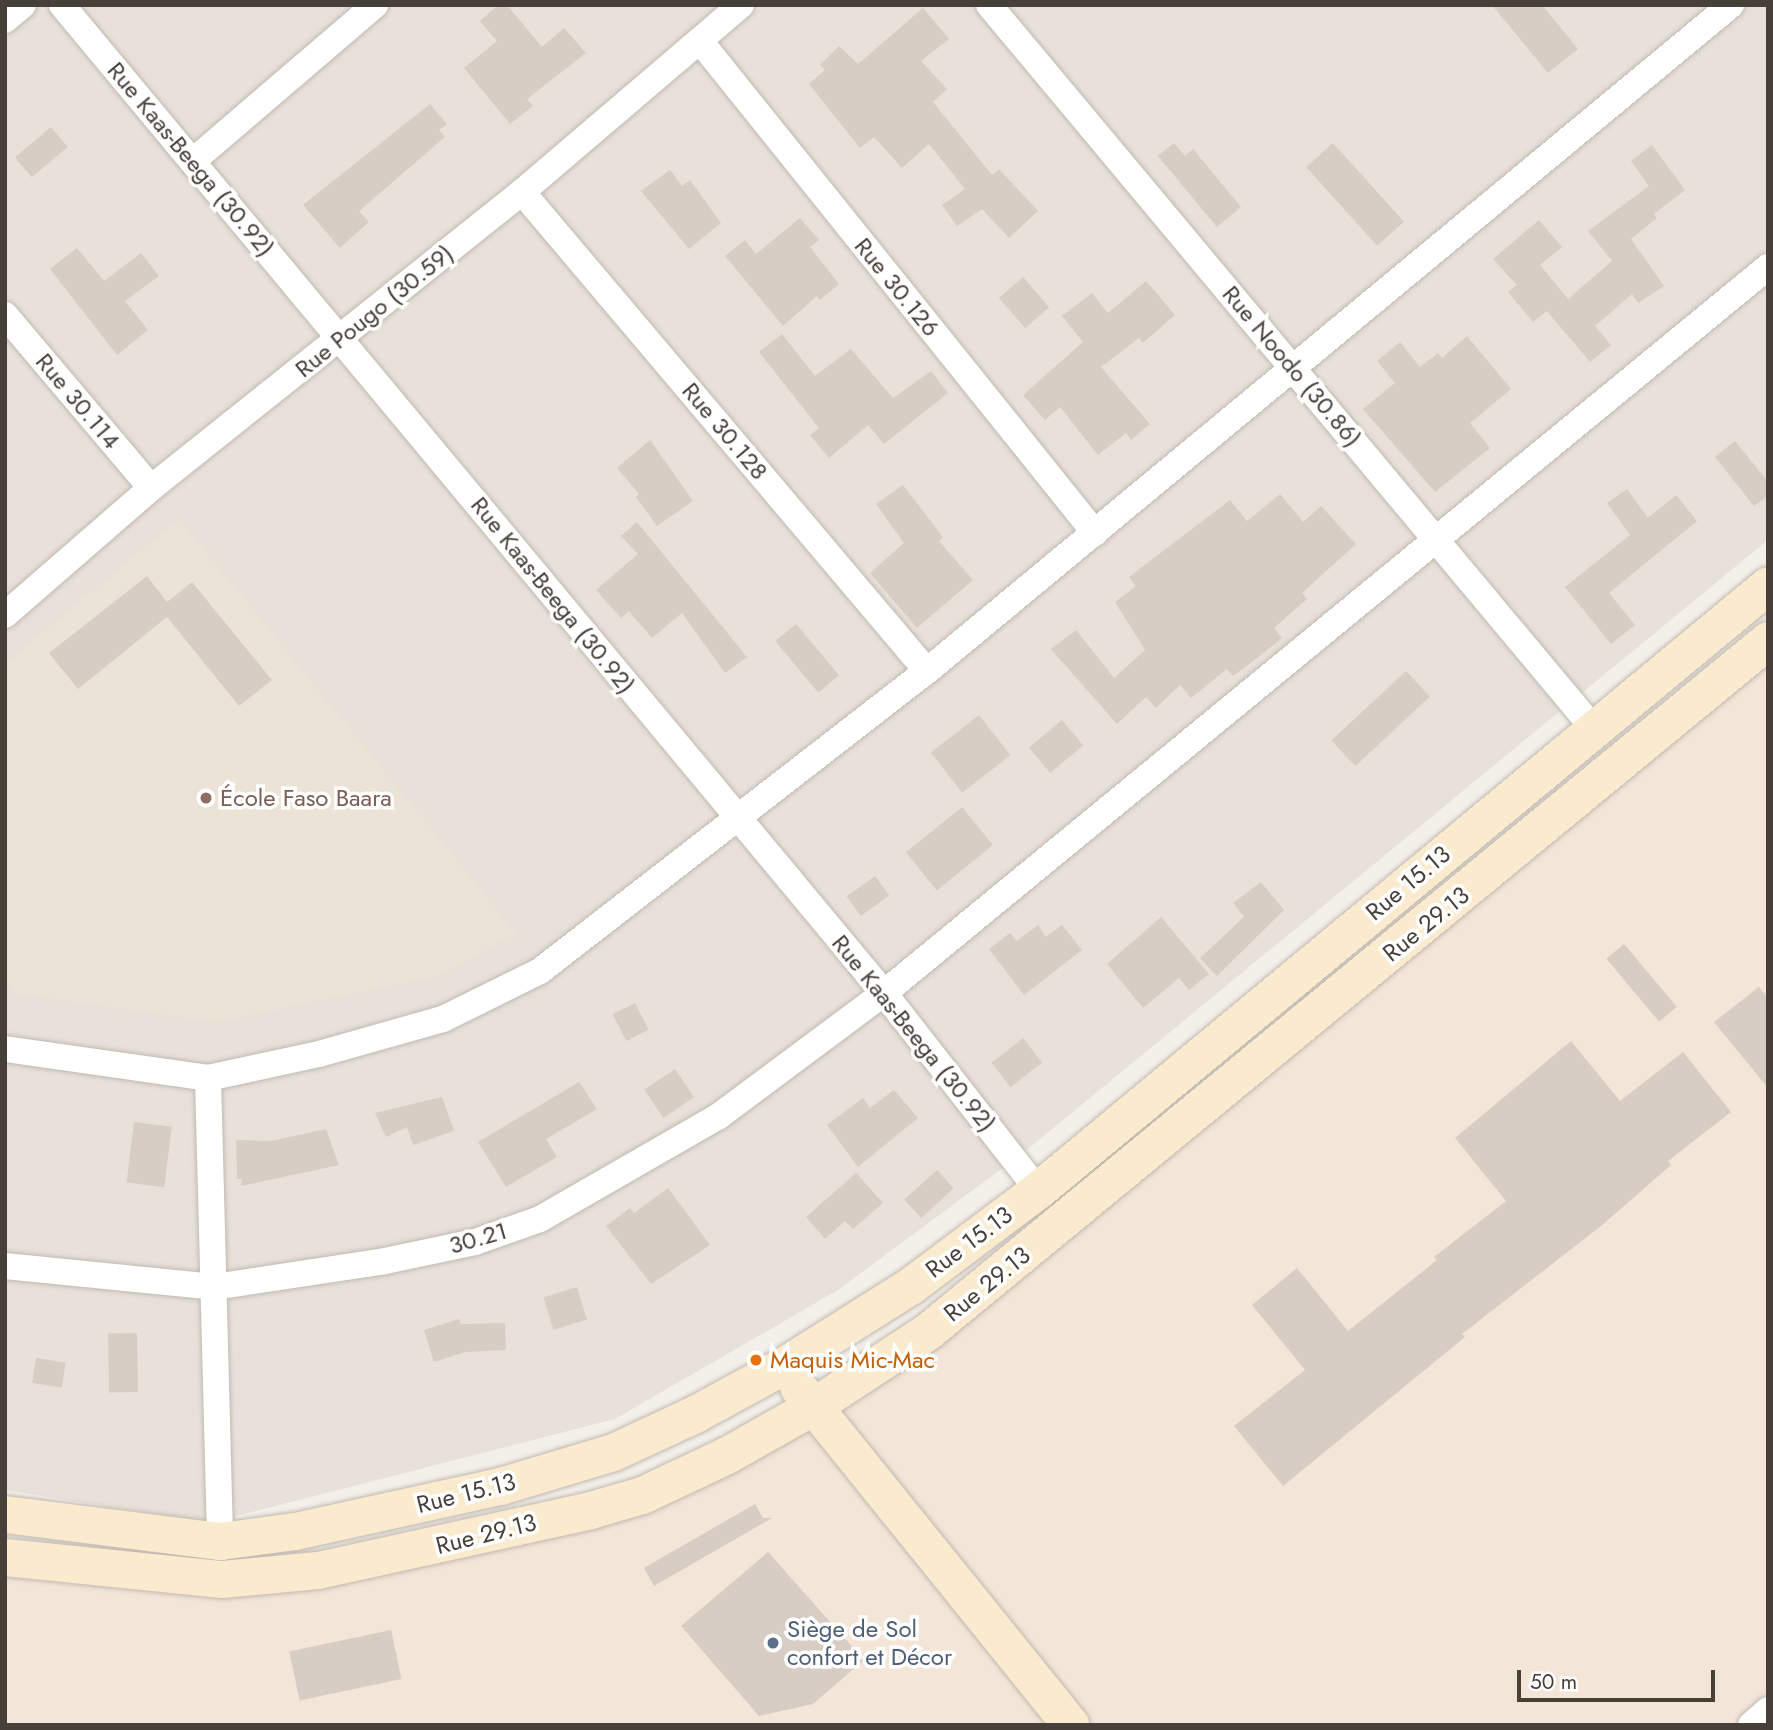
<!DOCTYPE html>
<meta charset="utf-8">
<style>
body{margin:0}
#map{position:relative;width:1773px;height:1730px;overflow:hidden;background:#f3f0ea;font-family:Jost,sans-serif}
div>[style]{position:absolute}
.residential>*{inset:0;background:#e7e1d9}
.commercial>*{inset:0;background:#f3e5d8}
.education>*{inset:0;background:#ebe3d6}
.building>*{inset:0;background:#d7cdc4;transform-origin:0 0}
.roads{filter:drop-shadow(0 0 2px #c1b9b1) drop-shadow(0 0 2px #c1b9b1)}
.minor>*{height:26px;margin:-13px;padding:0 13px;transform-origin:13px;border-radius:13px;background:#fff}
.secondary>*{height:37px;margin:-18.5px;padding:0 18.5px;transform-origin:18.5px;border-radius:18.5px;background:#faeace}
.dots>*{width:19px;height:19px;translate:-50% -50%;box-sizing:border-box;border:4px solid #fff;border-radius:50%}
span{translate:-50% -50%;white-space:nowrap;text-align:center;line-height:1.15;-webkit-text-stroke:7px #fff;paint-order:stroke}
.street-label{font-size:24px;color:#474039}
.education-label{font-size:24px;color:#785e54}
.left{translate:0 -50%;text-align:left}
.food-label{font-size:24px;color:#c56008}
.service-label{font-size:24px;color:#4e5e75}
.frame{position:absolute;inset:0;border:7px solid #474039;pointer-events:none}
.scale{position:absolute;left:1517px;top:1670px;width:198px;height:32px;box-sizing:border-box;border:4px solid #474039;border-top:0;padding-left:9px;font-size:21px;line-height:24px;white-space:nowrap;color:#474039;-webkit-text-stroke:5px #fff;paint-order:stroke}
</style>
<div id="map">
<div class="residential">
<i style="clip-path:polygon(5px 5px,1768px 5px,1768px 540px,1023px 1153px,838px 1290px,615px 1419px,209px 1523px,5px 1490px)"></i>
</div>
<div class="commercial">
<i style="clip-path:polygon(1768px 636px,1768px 1725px,5px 1725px,5px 1556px,222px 1579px,642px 1495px,812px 1407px)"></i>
</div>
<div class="education">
<i style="clip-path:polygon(179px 519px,516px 933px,440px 976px,217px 1022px,18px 994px,5px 978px,5px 664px)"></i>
</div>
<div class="building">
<i style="clip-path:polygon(498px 5px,507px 5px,542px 47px,564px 28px,586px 53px,527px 99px,533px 106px,510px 124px,464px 68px,497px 41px,480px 21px)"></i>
<i style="clip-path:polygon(1492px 5px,1542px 5px,1578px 49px,1548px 73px)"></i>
<i style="clip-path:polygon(923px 8px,949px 39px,921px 61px,947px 89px,933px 102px,992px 175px,999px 169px,1038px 211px,1009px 238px,982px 209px,957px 226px,942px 205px,965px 189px,929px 144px,902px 168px,874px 137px,860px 148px,809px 84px,825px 70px,820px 65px,839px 46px,858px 64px)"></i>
<i style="clip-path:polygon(430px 104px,447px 124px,439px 130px,445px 137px,359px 211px,369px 222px,340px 248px,303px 205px)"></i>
<i style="left:51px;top:127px;width:26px;height:47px;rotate:50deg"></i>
<i style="clip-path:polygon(1174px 143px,1185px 156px,1193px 149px,1241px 207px,1217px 227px,1158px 156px)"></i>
<i style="left:1333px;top:143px;width:106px;height:36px;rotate:48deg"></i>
<i style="clip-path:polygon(1652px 145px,1685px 190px,1654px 214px,1657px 218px,1631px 239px,1664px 286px,1638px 303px,1632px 294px,1595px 326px,1611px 345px,1590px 362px,1547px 311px,1533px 322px,1508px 292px,1517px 285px,1493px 259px,1539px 220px,1562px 247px,1540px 265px,1568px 299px,1612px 261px,1588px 231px,1649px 186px,1631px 161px)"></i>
<i style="clip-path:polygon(670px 170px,682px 186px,690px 180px,721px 223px,689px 249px,641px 191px)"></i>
<i style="clip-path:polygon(800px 218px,819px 240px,810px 247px,839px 284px,820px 300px,817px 296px,783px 326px,725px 256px,745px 240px,756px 254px)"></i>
<i style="clip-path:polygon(77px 248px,104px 281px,141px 253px,159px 276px,125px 301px,148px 330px,117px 355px,50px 269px)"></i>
<i style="left:1023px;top:277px;width:40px;height:32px;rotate:49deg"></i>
<i style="clip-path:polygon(1146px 281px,1175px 315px,1143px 343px,1139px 338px,1101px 367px,1150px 424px,1131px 440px,1126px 433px,1098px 455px,1060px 407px,1045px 420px,1023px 395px,1083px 342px,1062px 316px,1092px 293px,1108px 313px)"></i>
<i style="clip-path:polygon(782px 334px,815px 376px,851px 349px,893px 398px,931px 371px,948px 393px,884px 444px,868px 425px,829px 458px,810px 435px,819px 428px,759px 352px)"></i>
<i style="clip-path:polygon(1467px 336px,1511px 389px,1470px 423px,1490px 448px,1435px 492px,1363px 409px,1395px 383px,1377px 361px,1400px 342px,1420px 367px,1438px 353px,1442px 358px)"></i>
<i style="clip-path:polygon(650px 440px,693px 501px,657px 526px,636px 497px,639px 494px,617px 468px)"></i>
<i style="clip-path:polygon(1735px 441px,1768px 482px,1768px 496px,1754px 506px,1715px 457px)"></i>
<i style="clip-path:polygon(903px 485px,943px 537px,939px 541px,973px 580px,917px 628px,870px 573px,904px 543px,876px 504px)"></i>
<i style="clip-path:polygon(1627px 489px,1648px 518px,1676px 495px,1697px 521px,1609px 593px,1635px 625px,1611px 644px,1565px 587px,1630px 535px,1607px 503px)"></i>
<i style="clip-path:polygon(1280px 494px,1303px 522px,1321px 506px,1356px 544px,1302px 593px,1307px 599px,1274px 628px,1282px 638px,1261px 655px,1233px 676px,1227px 669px,1191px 698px,1180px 685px,1156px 708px,1146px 697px,1117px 724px,1051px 649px,1076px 630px,1114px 678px,1145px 650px,1115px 602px,1136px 586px,1129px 577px,1230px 500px,1247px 521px)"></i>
<i style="clip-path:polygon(637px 522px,747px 657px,725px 673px,682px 613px,652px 638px,629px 611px,621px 618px,596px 590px,638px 554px,621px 536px)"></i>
<i style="clip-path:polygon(147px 576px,167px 602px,192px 582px,272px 680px,239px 706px,167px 617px,78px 689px,49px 653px)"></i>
<i style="left:796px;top:624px;width:67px;height:27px;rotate:50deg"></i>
<i style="left:1406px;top:671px;width:35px;height:102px;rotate:47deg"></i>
<i style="left:979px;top:715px;width:51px;height:61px;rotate:52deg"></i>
<i style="left:1062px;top:720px;width:33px;height:43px;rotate:50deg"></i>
<i style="left:962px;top:807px;width:49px;height:72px;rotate:51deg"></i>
<i style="left:875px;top:876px;width:24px;height:35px;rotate:54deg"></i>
<i style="clip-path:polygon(1261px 882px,1284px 910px,1217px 976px,1200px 958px,1244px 917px,1233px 903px)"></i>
<i style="clip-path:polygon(1161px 917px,1209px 974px,1189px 990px,1179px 978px,1143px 1008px,1107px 964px)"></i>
<i style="clip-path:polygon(1038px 925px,1046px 937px,1062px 925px,1082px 950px,1024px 995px,989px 949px,1010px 933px,1017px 941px)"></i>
<i style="left:1624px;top:944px;width:82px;height:23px;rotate:50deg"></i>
<i style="clip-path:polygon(1759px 987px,1768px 998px,1768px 1088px,1714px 1022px)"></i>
<i style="left:635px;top:1003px;width:30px;height:25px;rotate:63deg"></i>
<i style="left:1023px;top:1038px;width:31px;height:40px;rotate:52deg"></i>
<i style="clip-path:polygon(1571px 1041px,1620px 1101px,1683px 1052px,1731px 1112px,1668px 1161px,1671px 1165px,1601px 1226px,1462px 1334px,1465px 1337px,1283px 1486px,1234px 1426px,1305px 1370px,1252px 1305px,1297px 1268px,1348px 1331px,1437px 1260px,1434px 1257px,1506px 1201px,1455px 1138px)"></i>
<i style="left:675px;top:1069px;width:34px;height:37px;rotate:56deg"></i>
<i style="clip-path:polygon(579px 1082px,597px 1109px,546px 1139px,557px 1157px,506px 1187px,478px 1142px)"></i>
<i style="clip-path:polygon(894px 1090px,918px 1118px,858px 1167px,827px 1125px,863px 1098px,870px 1108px)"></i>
<i style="clip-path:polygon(442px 1097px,454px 1131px,413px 1145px,407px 1127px,386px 1137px,375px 1113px)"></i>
<i style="left:134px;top:1122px;width:38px;height:61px;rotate:7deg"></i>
<i style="clip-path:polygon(326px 1129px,339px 1165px,241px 1186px,242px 1179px,237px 1179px,236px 1140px,271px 1141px)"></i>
<i style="left:937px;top:1170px;width:25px;height:44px;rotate:48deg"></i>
<i style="clip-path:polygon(856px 1173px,883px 1203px,853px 1229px,845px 1221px,825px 1239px,806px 1217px)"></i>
<i style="clip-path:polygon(668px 1188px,710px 1245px,651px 1284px,606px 1226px,630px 1208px,634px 1213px)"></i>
<i style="left:577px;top:1287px;width:34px;height:35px;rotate:73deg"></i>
<i style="clip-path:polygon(459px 1319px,461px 1324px,505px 1323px,506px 1350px,465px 1352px,434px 1362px,424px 1330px)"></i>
<i style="left:137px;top:1333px;width:59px;height:29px;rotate:89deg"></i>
<i style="left:36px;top:1358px;width:30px;height:25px;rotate:9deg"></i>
<i style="clip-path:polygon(755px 1504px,763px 1518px,772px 1518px,654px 1586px,644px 1568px)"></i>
<i style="clip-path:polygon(768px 1552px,864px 1660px,813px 1704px,759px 1716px,681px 1626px)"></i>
<i style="left:391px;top:1630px;width:50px;height:104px;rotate:78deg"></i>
</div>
<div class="roads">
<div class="minor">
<i style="left:62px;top:5px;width:1285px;rotate:50.24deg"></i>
<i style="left:884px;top:993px;width:250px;rotate:52deg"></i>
<i style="left:989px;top:5px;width:942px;rotate:50.12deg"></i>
<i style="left:5px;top:20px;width:23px;rotate:-40deg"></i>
<i style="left:700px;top:41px;width:631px;rotate:51.24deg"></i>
<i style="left:193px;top:161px;width:240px;rotate:-40.6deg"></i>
<i style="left:522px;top:192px;width:627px;rotate:49.79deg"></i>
<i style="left:5px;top:315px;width:226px;rotate:49.8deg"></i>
<i style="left:5px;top:615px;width:194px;rotate:-41deg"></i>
<i style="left:151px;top:488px;width:475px;rotate:-38.6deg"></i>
<i style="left:522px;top:192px;width:288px;rotate:-40.5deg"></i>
<i style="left:5px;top:1049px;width:205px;rotate:8.1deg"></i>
<i style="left:208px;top:1078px;width:114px;rotate:-12.2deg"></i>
<i style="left:319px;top:1054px;width:129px;rotate:-15.8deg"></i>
<i style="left:443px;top:1019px;width:108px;rotate:-26.3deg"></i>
<i style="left:540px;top:971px;width:490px;rotate:-37.8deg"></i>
<i style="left:927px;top:671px;width:1044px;rotate:-39.64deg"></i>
<i style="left:208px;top:1078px;width:463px;rotate:88.5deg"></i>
<i style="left:5px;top:1266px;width:210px;rotate:5.7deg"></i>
<i style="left:214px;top:1287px;width:173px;rotate:-8.6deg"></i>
<i style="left:385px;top:1261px;width:92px;rotate:-11.9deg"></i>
<i style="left:475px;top:1242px;width:69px;rotate:-19.5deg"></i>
<i style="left:540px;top:1219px;width:207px;rotate:-29.9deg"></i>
<i style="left:719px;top:1116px;width:206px;rotate:-36.7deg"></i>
<i style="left:884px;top:993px;width:1144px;rotate:-39.4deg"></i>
<i style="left:1751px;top:1725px;width:23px;rotate:-41deg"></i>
</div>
<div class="secondary">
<i style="left:798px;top:1387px;width:434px;rotate:51.1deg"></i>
<i style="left:5px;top:1514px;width:217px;rotate:7.2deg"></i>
<i style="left:220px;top:1541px;width:76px;rotate:-7.6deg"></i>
<i style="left:295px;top:1531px;width:210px;rotate:-12.4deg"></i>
<i style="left:500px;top:1486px;width:118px;rotate:-16.7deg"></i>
<i style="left:613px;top:1452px;width:90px;rotate:-24.9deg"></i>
<i style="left:695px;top:1414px;width:100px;rotate:-28.6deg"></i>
<i style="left:783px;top:1366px;width:150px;rotate:-32.2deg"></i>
<i style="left:910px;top:1286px;width:160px;rotate:-36.9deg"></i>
<i style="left:1038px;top:1190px;width:948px;rotate:-39.65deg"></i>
<i style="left:5px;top:1557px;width:218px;rotate:5.8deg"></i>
<i style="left:222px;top:1579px;width:96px;rotate:-5.4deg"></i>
<i style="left:318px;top:1570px;width:279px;rotate:-12.4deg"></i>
<i style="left:590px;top:1510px;width:54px;rotate:-16.1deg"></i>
<i style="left:642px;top:1495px;width:92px;rotate:-25.2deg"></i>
<i style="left:725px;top:1456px;width:100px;rotate:-29.4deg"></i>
<i style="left:812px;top:1407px;width:139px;rotate:-33.2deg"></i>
<i style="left:928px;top:1331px;width:1088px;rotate:-39.44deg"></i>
</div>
</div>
<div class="dots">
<i style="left:206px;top:798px;background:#8d6e63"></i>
<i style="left:756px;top:1360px;background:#e8710a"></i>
<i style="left:773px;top:1643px;background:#5c6f8a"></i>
</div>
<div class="street-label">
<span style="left:191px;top:159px;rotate:50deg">Rue Kaas-Beega (30.92)</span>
<span style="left:897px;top:287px;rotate:51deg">Rue 30.126</span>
<span style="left:374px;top:311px;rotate:-39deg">Rue Pougo (30.59)</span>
<span style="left:1292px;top:366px;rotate:50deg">Rue Noodo (30.86)</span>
<span style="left:78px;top:401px;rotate:50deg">Rue 30.114</span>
<span style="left:725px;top:431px;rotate:50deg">Rue 30.128</span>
<span style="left:553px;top:595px;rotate:51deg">Rue Kaas-Beega (30.92)</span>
<span style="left:1408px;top:883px;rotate:-40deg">Rue 15.13</span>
<span style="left:1426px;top:924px;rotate:-39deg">Rue 29.13</span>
<span style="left:914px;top:1033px;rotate:51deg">Rue Kaas-Beega (30.92)</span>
<span style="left:478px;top:1238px;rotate:-16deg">30.21</span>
<span style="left:969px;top:1242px;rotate:-37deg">Rue 15.13</span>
<span style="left:987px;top:1284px;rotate:-39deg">Rue 29.13</span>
<span style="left:466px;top:1493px;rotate:-14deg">Rue 15.13</span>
<span style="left:486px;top:1534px;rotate:-14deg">Rue 29.13</span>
</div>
<div class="education-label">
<span class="left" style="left:220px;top:798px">École Faso Baara</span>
</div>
<div class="food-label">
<span class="left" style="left:770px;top:1360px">Maquis Mic-Mac</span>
</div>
<div class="service-label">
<span class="left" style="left:787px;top:1643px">Siège de Sol<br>confort et Décor</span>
</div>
<div class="frame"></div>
<div class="scale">50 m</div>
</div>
